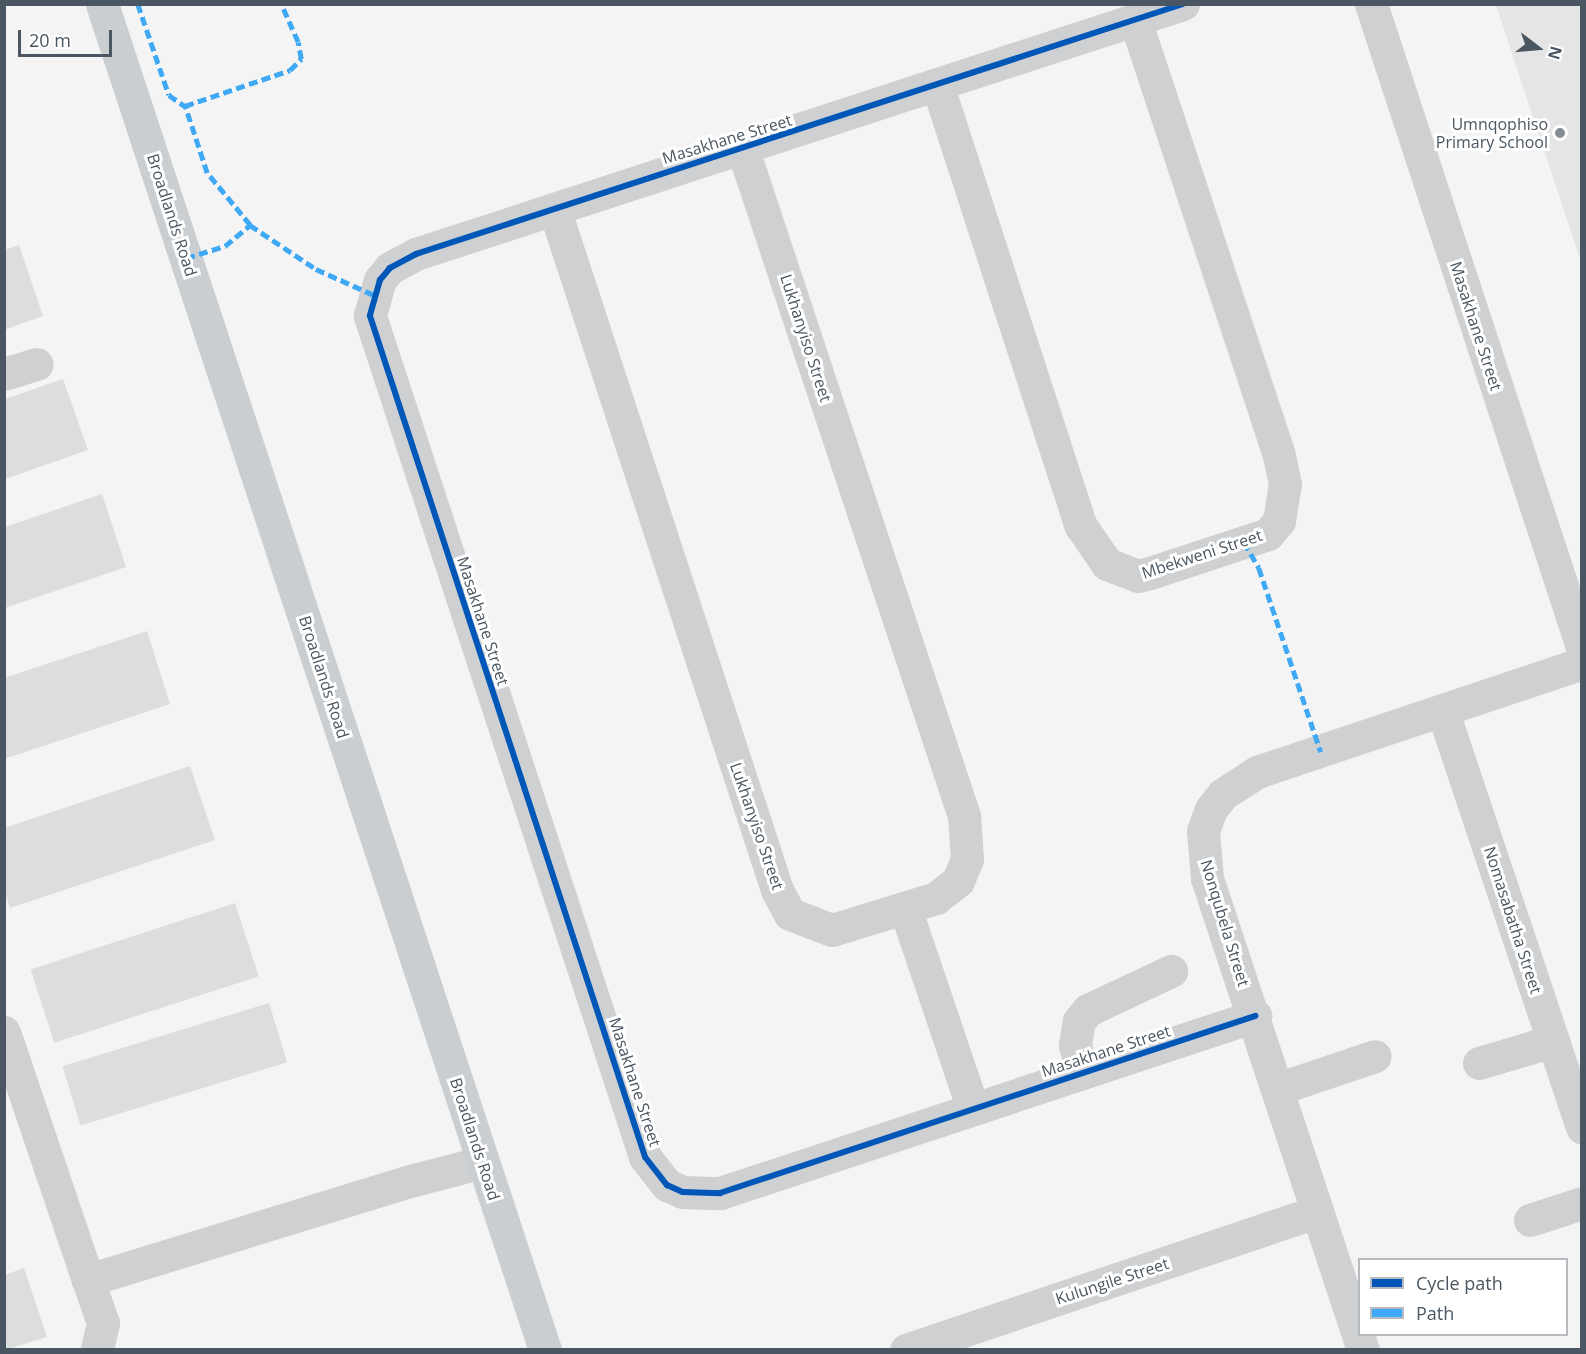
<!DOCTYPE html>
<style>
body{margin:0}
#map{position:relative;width:1586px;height:1354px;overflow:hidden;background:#f4f4f4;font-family:"Open Sans",sans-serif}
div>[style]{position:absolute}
.education>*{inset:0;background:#e6e5e6}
.building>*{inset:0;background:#ddddde;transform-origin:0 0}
.minor>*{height:33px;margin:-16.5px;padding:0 16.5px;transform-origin:16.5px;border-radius:16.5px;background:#ced0d2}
.major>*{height:33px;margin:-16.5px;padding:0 16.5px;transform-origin:16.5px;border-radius:16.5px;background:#caced1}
.quiet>*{height:4.5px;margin-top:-2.25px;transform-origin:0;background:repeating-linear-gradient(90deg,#3fa9f5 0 9px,transparent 0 13.5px)}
.cycleway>*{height:6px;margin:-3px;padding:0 3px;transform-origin:3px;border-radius:3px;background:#0057b8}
.dots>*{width:16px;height:16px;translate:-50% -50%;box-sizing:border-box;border:3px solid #fff;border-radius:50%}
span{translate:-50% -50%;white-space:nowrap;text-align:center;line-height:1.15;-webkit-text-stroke:6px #fff;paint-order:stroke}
.poi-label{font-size:16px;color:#4a5661}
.right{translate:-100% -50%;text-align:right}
.street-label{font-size:16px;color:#4a5661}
.frame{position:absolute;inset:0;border:6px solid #4a5661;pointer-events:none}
.legend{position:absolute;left:1358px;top:1258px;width:210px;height:78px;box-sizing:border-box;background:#fff;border:2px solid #b7bbc0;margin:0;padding:8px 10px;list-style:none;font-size:18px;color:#4a5661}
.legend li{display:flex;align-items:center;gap:12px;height:30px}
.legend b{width:30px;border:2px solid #b7bbc0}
.north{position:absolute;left:1508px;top:18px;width:60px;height:60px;-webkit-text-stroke:4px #fff;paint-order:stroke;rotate:106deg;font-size:16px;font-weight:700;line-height:24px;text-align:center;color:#4a5661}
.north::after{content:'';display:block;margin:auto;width:21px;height:27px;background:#4a5661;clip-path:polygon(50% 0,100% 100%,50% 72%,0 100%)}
.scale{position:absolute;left:18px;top:30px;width:94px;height:27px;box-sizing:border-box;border:3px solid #4a5661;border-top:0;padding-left:8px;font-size:18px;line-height:21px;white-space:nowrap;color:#4a5661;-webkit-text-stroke:4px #fff;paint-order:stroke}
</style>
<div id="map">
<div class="education">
<i style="clip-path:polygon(1496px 5px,1581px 5px,1581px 262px)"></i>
</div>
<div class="building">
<i style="clip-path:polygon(19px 245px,43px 316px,4px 330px,4px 250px)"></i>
<i style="clip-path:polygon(63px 379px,88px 450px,5px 479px,5px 399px)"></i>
<i style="clip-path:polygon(102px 494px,126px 567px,5px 608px,5px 527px)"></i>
<i style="clip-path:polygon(147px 631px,170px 704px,4px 759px,4px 678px)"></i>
<i style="clip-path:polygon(190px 766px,215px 840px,10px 908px,4px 890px,4px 828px)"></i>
<i style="left:235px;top:903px;width:77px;height:215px;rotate:72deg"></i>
<i style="left:269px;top:1003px;width:62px;height:216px;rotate:73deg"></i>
<i style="clip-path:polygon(24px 1268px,47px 1337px,5px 1350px,5px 1275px)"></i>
</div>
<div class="minor">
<i style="left:1183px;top:4px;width:807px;rotate:161.95deg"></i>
<i style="left:416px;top:254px;width:30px;rotate:152deg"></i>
<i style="left:390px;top:268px;width:16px;rotate:130deg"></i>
<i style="left:380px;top:280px;width:37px;rotate:106deg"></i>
<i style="left:370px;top:316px;width:885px;rotate:71.89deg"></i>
<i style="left:645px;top:1157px;width:36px;rotate:52deg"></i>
<i style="left:667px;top:1185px;width:17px;rotate:24deg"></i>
<i style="left:683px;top:1192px;width:37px;rotate:2deg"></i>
<i style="left:720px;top:1193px;width:564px;rotate:-18.31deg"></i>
<i style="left:1371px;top:4px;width:677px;rotate:71.83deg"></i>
<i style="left:938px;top:87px;width:462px;rotate:72deg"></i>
<i style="left:1081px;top:526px;width:46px;rotate:55.6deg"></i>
<i style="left:1107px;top:564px;width:33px;rotate:21deg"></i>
<i style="left:1138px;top:576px;width:12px;rotate:-14deg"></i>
<i style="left:1150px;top:573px;width:124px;rotate:-18.3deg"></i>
<i style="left:1268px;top:534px;width:17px;rotate:-50deg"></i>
<i style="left:1279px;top:521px;width:37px;rotate:-81deg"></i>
<i style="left:1285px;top:484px;width:30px;rotate:-102deg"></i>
<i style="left:1279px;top:455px;width:456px;rotate:-108.3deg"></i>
<i style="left:555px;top:211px;width:714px;rotate:71.89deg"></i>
<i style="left:777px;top:890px;width:27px;rotate:62deg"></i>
<i style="left:790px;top:914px;width:45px;rotate:20.9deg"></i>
<i style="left:832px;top:930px;width:109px;rotate:-17.1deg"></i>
<i style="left:936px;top:898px;width:28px;rotate:-38deg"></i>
<i style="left:958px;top:881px;width:24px;rotate:-68deg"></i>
<i style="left:967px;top:859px;width:43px;rotate:-94deg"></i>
<i style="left:964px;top:816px;width:702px;rotate:-108.36deg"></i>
<i style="left:4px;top:374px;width:34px;rotate:-17deg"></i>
<i style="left:1443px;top:712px;width:438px;rotate:71.5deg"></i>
<i style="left:905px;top:908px;width:212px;rotate:71.3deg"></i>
<i style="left:4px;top:1032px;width:262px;rotate:71.3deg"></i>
<i style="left:88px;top:1280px;width:341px;rotate:-17.1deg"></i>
<i style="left:414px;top:1180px;width:71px;rotate:-14.6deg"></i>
<i style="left:1479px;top:1063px;width:77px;rotate:-16.6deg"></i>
<i style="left:1082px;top:1073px;width:29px;rotate:-104deg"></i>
<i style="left:1075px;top:1045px;width:24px;rotate:-81deg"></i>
<i style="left:1079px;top:1021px;width:14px;rotate:-51deg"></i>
<i style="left:1088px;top:1010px;width:92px;rotate:-25.2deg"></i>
<i style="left:1277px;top:1089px;width:103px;rotate:-18.6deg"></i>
<i style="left:1530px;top:1220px;width:55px;rotate:-18.1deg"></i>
<i style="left:88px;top:1280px;width:46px;rotate:70.8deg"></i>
<i style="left:103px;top:1323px;width:28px;rotate:103deg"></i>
<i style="left:906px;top:1350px;width:434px;rotate:-18.6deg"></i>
<i style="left:1363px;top:1350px;width:497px;rotate:-108.3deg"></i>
<i style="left:1207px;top:878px;width:47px;rotate:-94.9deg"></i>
<i style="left:1203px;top:831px;width:23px;rotate:-70deg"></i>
<i style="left:1211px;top:809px;width:19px;rotate:-51deg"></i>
<i style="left:1223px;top:794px;width:40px;rotate:-32.9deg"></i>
<i style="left:1257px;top:772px;width:343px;rotate:-18.5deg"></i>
</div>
<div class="major">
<i style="left:102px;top:4px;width:1417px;rotate:71.78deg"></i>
</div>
<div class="quiet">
<i style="left:138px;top:4px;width:96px;rotate:71.2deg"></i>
<i style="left:169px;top:95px;width:19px;rotate:35deg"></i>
<i style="left:250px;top:225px;width:67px;rotate:-129.6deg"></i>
<i style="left:207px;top:173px;width:71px;rotate:-108.2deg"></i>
<i style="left:185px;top:106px;width:111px;rotate:-18.9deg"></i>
<i style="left:290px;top:70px;width:16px;rotate:-45deg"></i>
<i style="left:301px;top:59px;width:17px;rotate:-100deg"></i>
<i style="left:298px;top:42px;width:42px;rotate:-114.1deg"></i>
<i style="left:186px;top:258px;width:41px;rotate:-17.1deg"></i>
<i style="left:225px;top:246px;width:33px;rotate:-40deg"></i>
<i style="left:250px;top:225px;width:79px;rotate:33.7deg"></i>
<i style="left:316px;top:269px;width:64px;rotate:24.1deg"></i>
<i style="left:1244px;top:542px;width:30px;rotate:60deg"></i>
<i style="left:1259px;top:568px;width:194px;rotate:71.4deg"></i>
</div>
<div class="cycleway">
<i style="left:1183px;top:4px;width:807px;rotate:161.95deg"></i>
<i style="left:416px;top:254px;width:30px;rotate:152deg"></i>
<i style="left:390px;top:268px;width:16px;rotate:130deg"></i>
<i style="left:380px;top:280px;width:37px;rotate:106deg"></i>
<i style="left:370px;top:316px;width:885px;rotate:71.89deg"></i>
<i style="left:645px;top:1157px;width:36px;rotate:52deg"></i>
<i style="left:667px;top:1185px;width:17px;rotate:24deg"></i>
<i style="left:683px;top:1192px;width:37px;rotate:2deg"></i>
<i style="left:720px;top:1193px;width:564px;rotate:-18.31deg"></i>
</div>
<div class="dots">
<i style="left:1560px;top:133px;background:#868d94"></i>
</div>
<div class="poi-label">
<span class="right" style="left:1548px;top:133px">Umnqophiso<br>Primary School</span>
</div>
<div class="street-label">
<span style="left:727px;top:139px;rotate:-17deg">Masakhane Street</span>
<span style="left:172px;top:215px;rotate:72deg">Broadlands Road</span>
<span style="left:1476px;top:326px;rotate:72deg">Masakhane Street</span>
<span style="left:806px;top:338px;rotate:72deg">Lukhanyiso Street</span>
<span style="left:1202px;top:554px;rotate:-18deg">Mbekweni Street</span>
<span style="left:483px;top:621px;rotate:72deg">Masakhane Street</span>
<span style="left:324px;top:677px;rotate:72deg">Broadlands Road</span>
<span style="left:757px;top:826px;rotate:71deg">Lukhanyiso Street</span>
<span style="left:1513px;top:920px;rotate:72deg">Nomasabatha Street</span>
<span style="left:1225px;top:923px;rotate:73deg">Nonqubela Street</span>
<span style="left:1106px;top:1051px;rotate:-18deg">Masakhane Street</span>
<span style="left:635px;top:1082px;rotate:72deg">Masakhane Street</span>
<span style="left:475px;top:1139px;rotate:72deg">Broadlands Road</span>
<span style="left:1112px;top:1281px;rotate:-18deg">Kulungile Street</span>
</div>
<div class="frame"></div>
<ul class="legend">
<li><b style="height:8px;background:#0057b8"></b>Cycle path</li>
<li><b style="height:8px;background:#3fa9f5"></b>Path</li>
</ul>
<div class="north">N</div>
<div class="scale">20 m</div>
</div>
